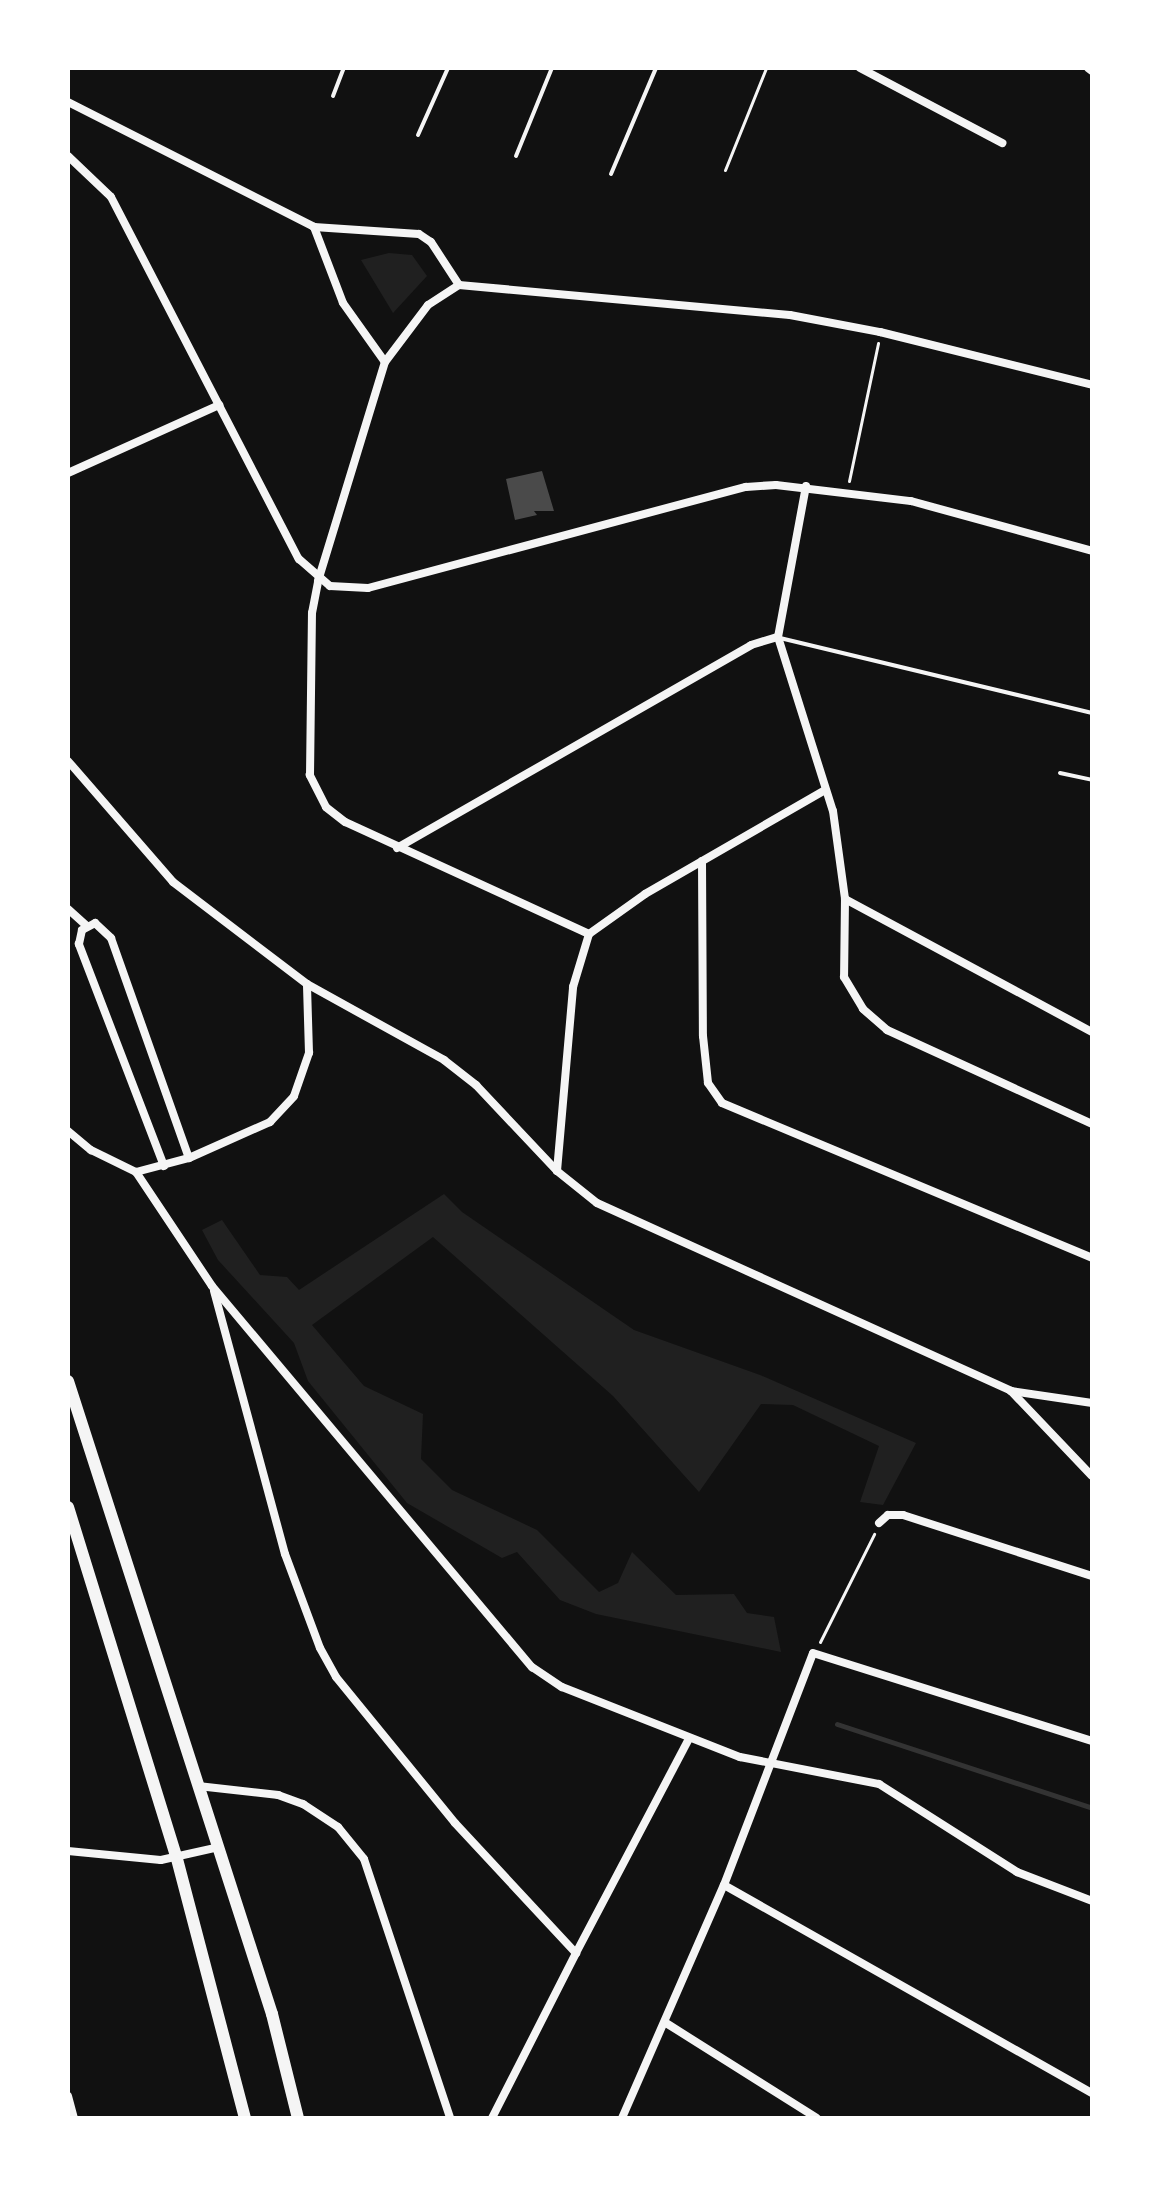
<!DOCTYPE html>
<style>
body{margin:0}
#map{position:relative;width:1160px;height:2186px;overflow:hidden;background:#111;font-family:Mulish,sans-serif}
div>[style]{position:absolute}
.green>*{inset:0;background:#202020}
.stream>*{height:5px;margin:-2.5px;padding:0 2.5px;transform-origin:2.5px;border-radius:2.5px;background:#333}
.building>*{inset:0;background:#4a4a4a}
.path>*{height:3px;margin:-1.5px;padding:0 1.5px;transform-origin:1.5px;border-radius:1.5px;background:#f5f5f5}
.service>*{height:4px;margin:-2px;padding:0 2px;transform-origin:2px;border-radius:2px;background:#f5f5f5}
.minor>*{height:8px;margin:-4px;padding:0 4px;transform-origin:4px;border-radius:4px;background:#f5f5f5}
.primary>*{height:12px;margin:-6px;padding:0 6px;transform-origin:6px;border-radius:6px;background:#f5f5f5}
span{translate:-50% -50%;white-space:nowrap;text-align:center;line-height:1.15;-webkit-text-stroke:8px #fff;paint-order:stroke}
.frame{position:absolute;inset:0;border:70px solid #fff;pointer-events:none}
</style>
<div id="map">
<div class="green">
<i style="clip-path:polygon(389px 253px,412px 255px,427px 276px,393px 313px,361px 260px)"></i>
<i style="clip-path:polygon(444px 1194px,462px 1212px,634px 1330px,760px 1375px,916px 1443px,883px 1505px,860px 1502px,879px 1446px,793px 1405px,761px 1404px,699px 1492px,613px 1396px,433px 1237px,312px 1325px,364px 1386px,423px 1414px,421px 1459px,452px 1490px,537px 1530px,599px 1592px,618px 1583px,632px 1552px,676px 1595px,734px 1594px,747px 1613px,774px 1617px,781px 1652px,596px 1614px,560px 1600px,517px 1552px,502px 1558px,407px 1503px,308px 1381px,294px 1343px,218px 1260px,202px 1230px,222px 1220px,260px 1275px,287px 1277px,299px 1290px)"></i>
</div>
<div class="stream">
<i style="left:837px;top:1724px;width:268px;rotate:18.2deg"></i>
</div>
<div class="building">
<i style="clip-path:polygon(542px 471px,554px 511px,534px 511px,537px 515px,515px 520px,506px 479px)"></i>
</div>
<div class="path">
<i style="left:725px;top:170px;width:110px;rotate:-68.1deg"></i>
<i style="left:849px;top:481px;width:141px;rotate:-78.1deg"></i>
<i style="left:820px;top:1642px;width:121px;rotate:-63.4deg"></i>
</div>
<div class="service">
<i style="left:333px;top:96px;width:30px;rotate:-69deg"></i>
<i style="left:418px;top:135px;width:73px;rotate:-65.9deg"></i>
<i style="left:516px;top:156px;width:95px;rotate:-67.8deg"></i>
<i style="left:611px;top:174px;width:115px;rotate:-67deg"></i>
<i style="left:780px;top:638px;width:321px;rotate:13.5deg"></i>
<i style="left:1060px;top:773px;width:33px;rotate:12deg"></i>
</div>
<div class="minor">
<i style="left:860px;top:68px;width:161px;rotate:27.8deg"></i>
<i style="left:1088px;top:68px;width:5px;rotate:37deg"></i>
<i style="left:68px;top:102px;width:276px;rotate:26.9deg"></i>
<i style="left:314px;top:227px;width:81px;rotate:69.1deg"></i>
<i style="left:343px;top:303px;width:72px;rotate:54.6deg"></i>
<i style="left:68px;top:156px;width:59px;rotate:43.6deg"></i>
<i style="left:111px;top:197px;width:408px;rotate:62.6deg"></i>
<i style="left:299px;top:559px;width:41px;rotate:41.1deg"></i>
<i style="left:330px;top:586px;width:38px;rotate:3deg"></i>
<i style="left:368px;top:588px;width:391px;rotate:-15deg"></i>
<i style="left:746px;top:487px;width:30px;rotate:-4deg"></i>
<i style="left:776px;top:485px;width:136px;rotate:6.8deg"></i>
<i style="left:911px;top:501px;width:188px;rotate:15.4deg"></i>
<i style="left:314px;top:227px;width:105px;rotate:3.8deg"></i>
<i style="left:419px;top:234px;width:14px;rotate:34deg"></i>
<i style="left:431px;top:242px;width:51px;rotate:56.9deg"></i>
<i style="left:68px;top:473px;width:166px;rotate:-24.2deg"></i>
<i style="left:806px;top:486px;width:154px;rotate:100.5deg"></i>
<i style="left:778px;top:637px;width:182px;rotate:72.5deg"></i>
<i style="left:833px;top:811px;width:89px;rotate:82.2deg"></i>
<i style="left:845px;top:899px;width:281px;rotate:28.3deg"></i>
<i style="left:68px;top:761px;width:160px;rotate:49deg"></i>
<i style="left:173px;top:882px;width:168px;rotate:37.3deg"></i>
<i style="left:307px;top:984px;width:157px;rotate:29deg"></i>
<i style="left:444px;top:1060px;width:41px;rotate:38deg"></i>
<i style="left:476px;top:1085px;width:118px;rotate:46.7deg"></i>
<i style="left:557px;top:1171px;width:51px;rotate:38.7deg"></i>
<i style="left:597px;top:1203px;width:455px;rotate:24.4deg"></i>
<i style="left:1011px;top:1391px;width:82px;rotate:8.4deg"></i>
<i style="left:397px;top:848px;width:408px;rotate:-29.8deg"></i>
<i style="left:751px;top:645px;width:28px;rotate:-17deg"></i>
<i style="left:702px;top:861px;width:175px;rotate:89.7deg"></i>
<i style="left:703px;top:1036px;width:47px;rotate:83.9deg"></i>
<i style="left:708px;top:1083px;width:24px;rotate:55deg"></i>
<i style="left:722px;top:1103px;width:401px;rotate:22.7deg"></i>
<i style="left:845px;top:899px;width:78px;rotate:90.7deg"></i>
<i style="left:844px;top:977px;width:37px;rotate:59deg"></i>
<i style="left:863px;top:1009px;width:32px;rotate:41deg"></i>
<i style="left:887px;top:1030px;width:226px;rotate:24.6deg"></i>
<i style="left:68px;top:909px;width:25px;rotate:42deg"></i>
<i style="left:589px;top:934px;width:268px;rotate:-155.3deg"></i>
<i style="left:345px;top:822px;width:24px;rotate:-142deg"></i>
<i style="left:326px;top:807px;width:36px;rotate:-117deg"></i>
<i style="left:310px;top:775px;width:162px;rotate:-89.3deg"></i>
<i style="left:312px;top:613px;width:33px;rotate:-79deg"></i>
<i style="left:318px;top:581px;width:229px;rotate:-73deg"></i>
<i style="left:385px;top:362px;width:71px;rotate:-53deg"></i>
<i style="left:428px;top:305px;width:37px;rotate:-33deg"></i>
<i style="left:459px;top:285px;width:332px;rotate:5.2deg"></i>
<i style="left:790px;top:315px;width:92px;rotate:10.7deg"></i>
<i style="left:880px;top:332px;width:219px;rotate:14deg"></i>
<i style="left:68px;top:1131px;width:30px;rotate:40deg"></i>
<i style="left:91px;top:1150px;width:50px;rotate:26.1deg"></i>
<i style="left:136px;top:1172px;width:55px;rotate:-14.8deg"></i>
<i style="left:189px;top:1158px;width:89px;rotate:-24deg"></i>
<i style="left:270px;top:1122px;width:35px;rotate:-47deg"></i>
<i style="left:294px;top:1096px;width:46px;rotate:-70.8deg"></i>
<i style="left:309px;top:1053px;width:69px;rotate:-91.7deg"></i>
<i style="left:164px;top:1166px;width:238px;rotate:-111deg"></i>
<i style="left:79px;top:944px;width:14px;rotate:-78deg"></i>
<i style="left:82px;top:930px;width:15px;rotate:-28deg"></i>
<i style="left:95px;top:923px;width:22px;rotate:43deg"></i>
<i style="left:111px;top:938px;width:233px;rotate:70.5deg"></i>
<i style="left:557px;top:1171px;width:185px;rotate:-85deg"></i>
<i style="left:573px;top:987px;width:55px;rotate:-73.2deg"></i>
<i style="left:589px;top:934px;width:69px;rotate:-35.5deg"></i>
<i style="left:645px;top:894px;width:208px;rotate:-30deg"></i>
<i style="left:136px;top:1172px;width:137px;rotate:56.3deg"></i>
<i style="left:212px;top:1286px;width:498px;rotate:50deg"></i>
<i style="left:532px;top:1667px;width:36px;rotate:34deg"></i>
<i style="left:562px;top:1687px;width:191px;rotate:21.5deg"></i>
<i style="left:740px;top:1757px;width:142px;rotate:11deg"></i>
<i style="left:879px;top:1784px;width:164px;rotate:32.5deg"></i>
<i style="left:1017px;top:1872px;width:80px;rotate:21.1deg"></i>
<i style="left:214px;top:1291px;width:272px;rotate:74.9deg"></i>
<i style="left:285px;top:1554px;width:100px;rotate:69.6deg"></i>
<i style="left:320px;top:1648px;width:33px;rotate:61deg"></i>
<i style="left:336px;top:1677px;width:188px;rotate:50.8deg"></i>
<i style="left:455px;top:1823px;width:178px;rotate:47.1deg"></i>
<i style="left:576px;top:1953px;width:242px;rotate:-62.2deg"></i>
<i style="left:1011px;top:1391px;width:117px;rotate:46.4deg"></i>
<i style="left:879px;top:1523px;width:12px;rotate:-42deg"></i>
<i style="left:888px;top:1515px;width:15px"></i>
<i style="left:903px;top:1515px;width:199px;rotate:17.9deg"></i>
<i style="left:198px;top:1786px;width:81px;rotate:6.4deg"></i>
<i style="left:278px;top:1795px;width:27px;rotate:20deg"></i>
<i style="left:303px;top:1804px;width:42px;rotate:33.3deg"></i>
<i style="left:338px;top:1827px;width:41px;rotate:50.9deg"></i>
<i style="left:364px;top:1859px;width:273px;rotate:71.6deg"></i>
<i style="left:68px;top:1851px;width:93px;rotate:5.5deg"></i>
<i style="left:161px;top:1860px;width:59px;rotate:-12.6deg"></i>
<i style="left:724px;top:1885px;width:423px;rotate:29.5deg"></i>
<i style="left:666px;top:2023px;width:178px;rotate:32.2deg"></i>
<i style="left:68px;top:2096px;width:23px;rotate:75deg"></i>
<i style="left:492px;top:2118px;width:185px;rotate:-63deg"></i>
<i style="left:622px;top:2118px;width:254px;rotate:-66.4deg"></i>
<i style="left:724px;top:1885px;width:248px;rotate:-69deg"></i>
<i style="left:813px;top:1653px;width:293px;rotate:17.5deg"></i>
</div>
<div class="primary">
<i style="left:68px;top:1381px;width:665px;rotate:72.14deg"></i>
<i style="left:272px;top:2014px;width:107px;rotate:76deg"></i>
<i style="left:68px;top:1507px;width:368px;rotate:72.8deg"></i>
<i style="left:177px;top:1859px;width:268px;rotate:75.3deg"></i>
</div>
<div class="frame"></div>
</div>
